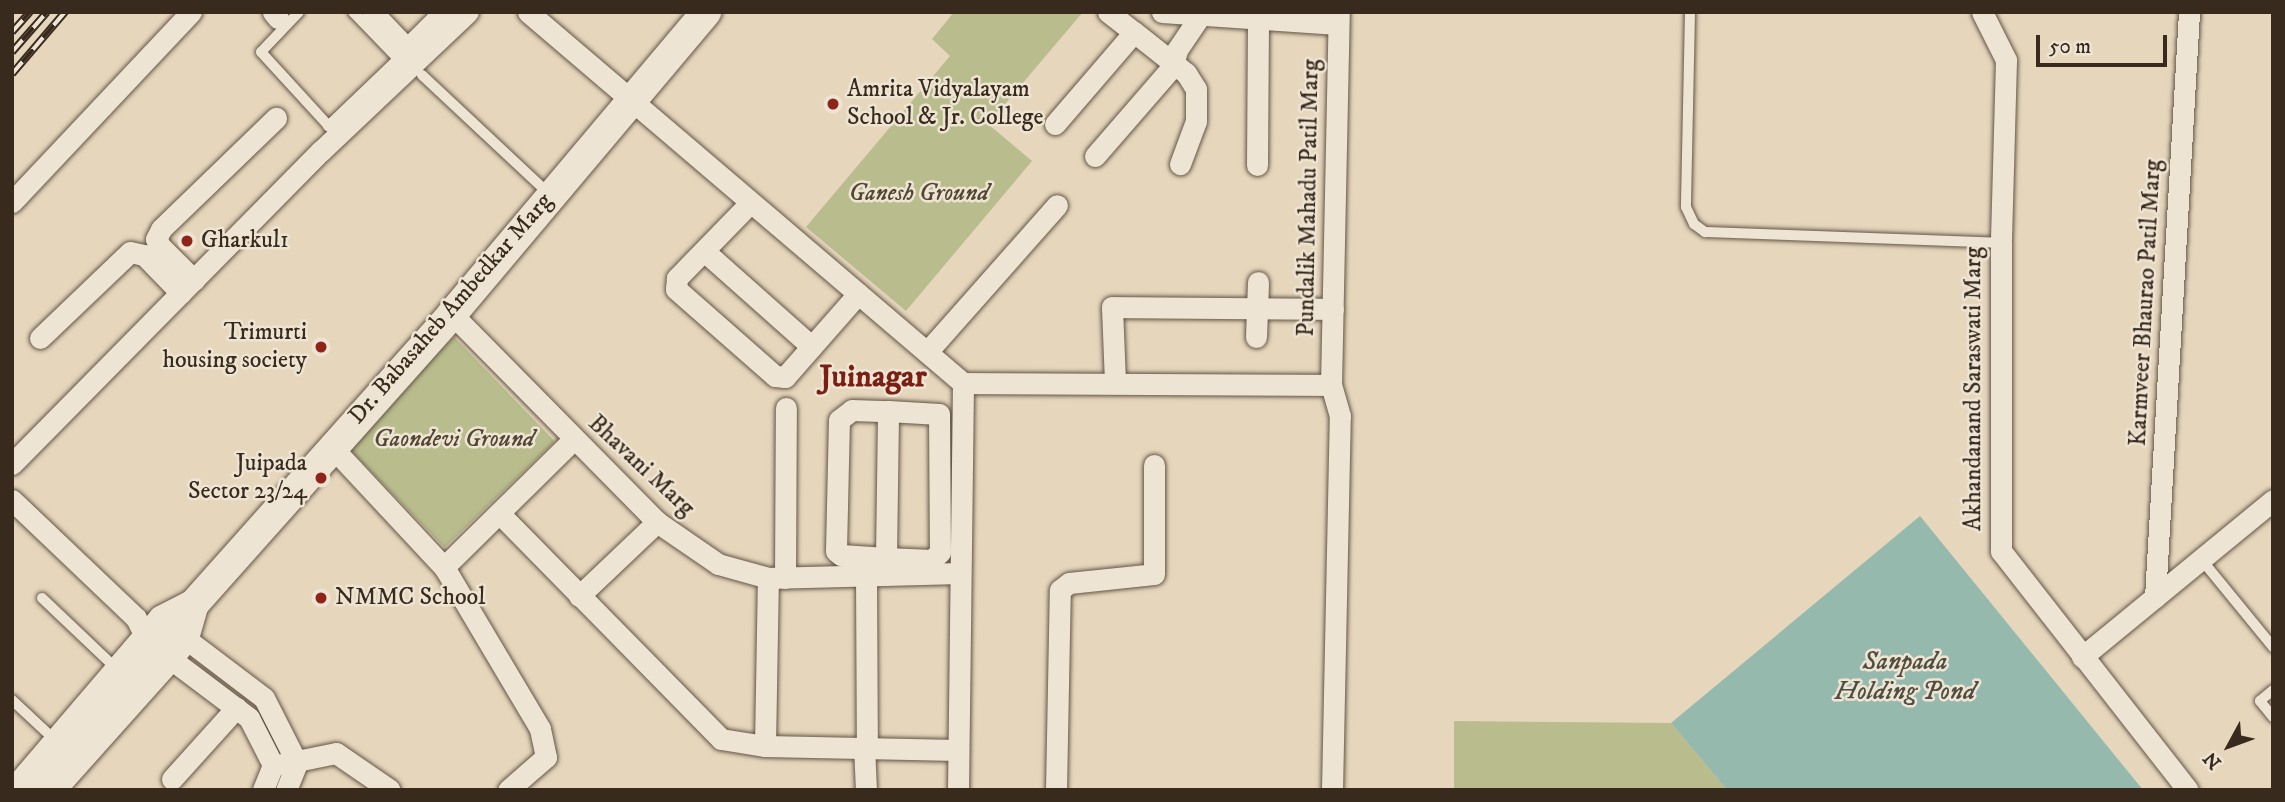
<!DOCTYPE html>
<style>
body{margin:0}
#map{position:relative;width:2285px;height:802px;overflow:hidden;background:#e5d6bc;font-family:"IM FELL DW Pica",serif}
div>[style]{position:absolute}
.green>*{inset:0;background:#b9bd8d;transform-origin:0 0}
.water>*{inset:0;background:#96b9ae}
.roads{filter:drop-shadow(0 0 2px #645546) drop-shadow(0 0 2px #645546)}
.lane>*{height:10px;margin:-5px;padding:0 5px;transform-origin:5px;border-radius:5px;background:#eee4d3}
.street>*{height:21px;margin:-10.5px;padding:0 10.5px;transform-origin:10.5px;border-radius:10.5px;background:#eee4d3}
.secondary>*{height:30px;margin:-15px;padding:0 15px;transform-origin:15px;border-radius:15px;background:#eee4d3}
.rail>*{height:8px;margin-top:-4px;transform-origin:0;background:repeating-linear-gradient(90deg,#eee4d3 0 16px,#392a1e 0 32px);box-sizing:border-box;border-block:2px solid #392a1e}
.dots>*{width:19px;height:19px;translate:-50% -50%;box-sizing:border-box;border:4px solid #eee4d3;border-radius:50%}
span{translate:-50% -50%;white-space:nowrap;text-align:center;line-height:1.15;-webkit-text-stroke:5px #eee4d3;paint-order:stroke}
.poi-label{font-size:24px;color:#392a1e}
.left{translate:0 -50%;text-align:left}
.right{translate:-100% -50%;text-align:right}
.park-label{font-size:24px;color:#534734;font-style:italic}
.street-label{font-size:24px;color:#392a1e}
.water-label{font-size:26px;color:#504e42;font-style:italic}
.district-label{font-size:32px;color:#7a1f14;font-weight:700}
.frame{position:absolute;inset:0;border:14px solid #392a1e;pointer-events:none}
.north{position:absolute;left:2194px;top:711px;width:70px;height:70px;-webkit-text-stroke:5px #eee4d3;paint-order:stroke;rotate:229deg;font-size:19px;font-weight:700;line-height:28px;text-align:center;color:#392a1e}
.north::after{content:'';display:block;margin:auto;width:24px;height:32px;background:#392a1e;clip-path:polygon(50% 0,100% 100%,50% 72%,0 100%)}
.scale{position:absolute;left:2036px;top:35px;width:131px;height:32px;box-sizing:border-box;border:4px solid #392a1e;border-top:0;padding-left:9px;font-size:21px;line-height:24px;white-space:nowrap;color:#392a1e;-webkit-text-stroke:5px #eee4d3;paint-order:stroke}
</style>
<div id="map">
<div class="green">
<i style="clip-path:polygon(954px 12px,1083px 12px,988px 124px,1032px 161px,906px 311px,806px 227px,950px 56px,932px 39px)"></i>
<i style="left:454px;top:337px;width:145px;height:153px;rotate:46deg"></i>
<i style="clip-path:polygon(1454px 721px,1671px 723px,1727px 790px,1454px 790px)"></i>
</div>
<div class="water">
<i style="clip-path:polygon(1920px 516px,2143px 790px,1727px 790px,1671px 723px)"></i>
</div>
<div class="roads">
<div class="lane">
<i style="left:299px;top:12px;width:55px;rotate:133.5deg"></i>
<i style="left:261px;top:52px;width:114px;rotate:47.5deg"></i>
<i style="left:353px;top:12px;width:72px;rotate:46.1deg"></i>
<i style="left:1690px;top:12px;width:195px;rotate:91.2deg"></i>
<i style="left:1686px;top:207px;width:19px;rotate:65deg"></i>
<i style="left:1694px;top:224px;width:14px;rotate:36deg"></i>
<i style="left:1705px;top:232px;width:296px;rotate:2.1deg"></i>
<i style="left:422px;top:75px;width:174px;rotate:43.1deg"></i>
<i style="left:328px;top:126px;width:97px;rotate:-43.7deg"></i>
<i style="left:2201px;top:559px;width:114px;rotate:50.7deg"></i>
<i style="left:42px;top:598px;width:105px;rotate:43.5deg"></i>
<i style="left:2273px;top:690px;width:17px;rotate:140deg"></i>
<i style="left:2260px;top:701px;width:21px;rotate:51deg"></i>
<i style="left:12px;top:700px;width:60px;rotate:43deg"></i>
</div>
<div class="street">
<i style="left:273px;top:12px;width:8px;rotate:50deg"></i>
<i style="left:372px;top:12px;width:65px;rotate:46.2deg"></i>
<i style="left:528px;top:12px;width:572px;rotate:40.46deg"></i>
<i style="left:963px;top:383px;width:407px;rotate:90.7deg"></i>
<i style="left:1108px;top:12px;width:33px;rotate:38deg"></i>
<i style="left:1162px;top:12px;width:176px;rotate:3.9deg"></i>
<i style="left:1982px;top:12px;width:54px;rotate:63.4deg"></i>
<i style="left:2006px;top:60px;width:183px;rotate:91.6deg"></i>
<i style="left:2001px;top:243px;width:308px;rotate:90deg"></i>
<i style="left:2001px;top:551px;width:303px;rotate:52deg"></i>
<i style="left:407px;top:49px;width:52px;rotate:-45deg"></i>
<i style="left:1055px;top:124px;width:121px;rotate:-49.3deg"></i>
<i style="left:1134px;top:32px;width:66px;rotate:38.3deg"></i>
<i style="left:1186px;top:73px;width:19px;rotate:58deg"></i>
<i style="left:1196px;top:89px;width:32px;rotate:90deg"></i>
<i style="left:1196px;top:121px;width:46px;rotate:110.4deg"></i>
<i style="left:1095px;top:156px;width:119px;rotate:-49.1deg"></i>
<i style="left:1173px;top:66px;width:16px;rotate:-76deg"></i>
<i style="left:1177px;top:50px;width:40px;rotate:-56deg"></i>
<i style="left:1257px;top:165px;width:145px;rotate:-89.6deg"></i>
<i style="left:12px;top:202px;width:261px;rotate:-46.7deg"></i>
<i style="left:750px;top:203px;width:105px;rotate:134.2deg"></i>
<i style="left:677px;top:278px;width:11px;rotate:95deg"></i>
<i style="left:676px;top:289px;width:132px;rotate:41.3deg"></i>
<i style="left:775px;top:376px;width:10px;rotate:6deg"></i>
<i style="left:785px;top:377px;width:111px;rotate:-48.7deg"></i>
<i style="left:704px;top:251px;width:144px;rotate:41.6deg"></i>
<i style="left:194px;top:280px;width:48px;rotate:-135deg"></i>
<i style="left:160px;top:246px;width:8px;rotate:-120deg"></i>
<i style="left:156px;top:239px;width:11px;rotate:-63deg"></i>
<i style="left:161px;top:229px;width:160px;rotate:-44deg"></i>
<i style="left:452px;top:314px;width:292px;rotate:45.4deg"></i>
<i style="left:657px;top:522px;width:74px;rotate:34.5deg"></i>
<i style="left:718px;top:564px;width:52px;rotate:15.6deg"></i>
<i style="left:768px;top:578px;width:192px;rotate:-1.5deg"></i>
<i style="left:1256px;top:337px;width:55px;rotate:-87.9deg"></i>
<i style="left:40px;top:338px;width:124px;rotate:-43.7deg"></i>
<i style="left:130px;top:252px;width:14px;rotate:12deg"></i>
<i style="left:144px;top:255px;width:53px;rotate:45.8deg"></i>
<i style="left:927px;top:352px;width:196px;rotate:-48.5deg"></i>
<i style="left:1115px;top:382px;width:75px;rotate:-92.3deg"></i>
<i style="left:1112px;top:307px;width:221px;rotate:0.5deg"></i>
<i style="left:963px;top:383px;width:368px;rotate:0.3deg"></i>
<i style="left:331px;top:446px;width:166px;rotate:47deg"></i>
<i style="left:444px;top:567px;width:188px;rotate:59.3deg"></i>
<i style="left:540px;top:729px;width:29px;rotate:78deg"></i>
<i style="left:546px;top:757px;width:50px;rotate:139deg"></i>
<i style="left:12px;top:464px;width:440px;rotate:-45.4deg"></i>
<i style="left:321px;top:151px;width:202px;rotate:-43.4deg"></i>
<i style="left:12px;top:500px;width:171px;rotate:43.6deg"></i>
<i style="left:136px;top:618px;width:25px;rotate:64deg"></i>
<i style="left:147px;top:641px;width:128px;rotate:37deg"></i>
<i style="left:249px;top:718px;width:53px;rotate:62.9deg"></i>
<i style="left:273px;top:765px;width:27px;rotate:112deg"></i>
<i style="left:499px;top:513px;width:317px;rotate:45.5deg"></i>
<i style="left:721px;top:739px;width:45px;rotate:9deg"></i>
<i style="left:765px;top:746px;width:193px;rotate:1.2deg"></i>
<i style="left:444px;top:567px;width:182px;rotate:-44.6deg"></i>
<i style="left:866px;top:575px;width:170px;rotate:89.7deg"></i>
<i style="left:886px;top:575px;width:17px;rotate:-90deg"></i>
<i style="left:886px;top:558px;width:147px;rotate:-89.2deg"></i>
<i style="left:888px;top:411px;width:51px;rotate:3.4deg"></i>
<i style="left:939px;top:414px;width:138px;rotate:89.6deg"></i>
<i style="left:940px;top:552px;width:11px;rotate:135deg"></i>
<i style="left:932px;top:560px;width:46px;rotate:-177.5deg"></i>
<i style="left:886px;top:558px;width:45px;rotate:-176.2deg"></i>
<i style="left:841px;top:555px;width:6px;rotate:-141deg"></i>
<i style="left:836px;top:551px;width:131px;rotate:-88.7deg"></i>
<i style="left:839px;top:420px;width:16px;rotate:-38deg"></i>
<i style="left:852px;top:410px;width:36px;rotate:2deg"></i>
<i style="left:785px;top:578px;width:170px;rotate:-89.7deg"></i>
<i style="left:579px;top:596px;width:108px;rotate:-43.5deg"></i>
<i style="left:2155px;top:597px;width:586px;rotate:-86.67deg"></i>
<i style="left:173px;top:629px;width:114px;rotate:37.2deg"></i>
<i style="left:264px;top:698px;width:73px;rotate:63.1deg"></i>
<i style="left:297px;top:763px;width:29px;rotate:112deg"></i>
<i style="left:2082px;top:657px;width:247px;rotate:-39.4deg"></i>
<i style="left:864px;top:745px;width:45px;rotate:87.5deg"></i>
<i style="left:765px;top:746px;width:168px;rotate:-89deg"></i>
<i style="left:282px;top:764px;width:55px;rotate:-11.5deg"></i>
<i style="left:336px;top:753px;width:65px;rotate:34.4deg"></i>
<i style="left:172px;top:779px;width:96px;rotate:-48deg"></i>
<i style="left:1056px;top:790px;width:200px;rotate:-88.9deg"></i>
<i style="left:1060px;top:590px;width:11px;rotate:-38deg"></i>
<i style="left:1069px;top:583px;width:85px;rotate:-6deg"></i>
<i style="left:1154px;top:574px;width:109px;rotate:-90deg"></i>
<i style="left:1332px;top:790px;width:374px;rotate:-88.8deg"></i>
<i style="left:1340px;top:416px;width:32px;rotate:-106deg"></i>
<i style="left:1331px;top:385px;width:373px;rotate:-88.8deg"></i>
</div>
<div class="secondary">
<i style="left:18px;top:790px;width:223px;rotate:-49.5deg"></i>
<i style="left:163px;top:620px;width:35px;rotate:-27deg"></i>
<i style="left:194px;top:604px;width:388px;rotate:-48.3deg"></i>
<i style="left:452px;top:314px;width:395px;rotate:-49.9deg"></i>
<i style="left:50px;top:790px;width:177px;rotate:-48.2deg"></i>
<i style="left:168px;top:658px;width:26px;rotate:-51deg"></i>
<i style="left:184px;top:638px;width:35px;rotate:-74deg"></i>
</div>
</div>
<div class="rail">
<i style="left:12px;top:32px;width:27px;rotate:-48deg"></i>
<i style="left:12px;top:52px;width:53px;rotate:-48.8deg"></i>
<i style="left:12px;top:74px;width:82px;rotate:-49.5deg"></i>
</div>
<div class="dots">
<i style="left:833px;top:104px;background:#8f2418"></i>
<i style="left:187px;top:241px;background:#8f2418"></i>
<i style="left:321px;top:347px;background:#8f2418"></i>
<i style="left:321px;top:478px;background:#8f2418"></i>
<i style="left:321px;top:598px;background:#8f2418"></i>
</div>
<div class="poi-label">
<span class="left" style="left:847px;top:104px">Amrita Vidyalayam<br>School &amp; Jr. College</span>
<span class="left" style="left:201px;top:241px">Gharkul1</span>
<span class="right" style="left:307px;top:347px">Trimurti<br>housing society</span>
<span class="right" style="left:307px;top:478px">Juipada<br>Sector 23/24</span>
<span class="left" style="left:335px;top:598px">NMMC School</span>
</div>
<div class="park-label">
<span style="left:919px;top:194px">Ganesh Ground</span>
<span style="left:454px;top:440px">Gaondevi Ground</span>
</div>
<div class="street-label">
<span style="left:1309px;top:198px;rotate:-89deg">Pundalik Mahadu Patil Marg</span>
<span style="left:2146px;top:303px;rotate:-87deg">Karmveer Bhaurao Patil Marg</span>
<span style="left:451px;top:309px;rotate:-49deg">Dr. Babasaheb Ambedkar Marg</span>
<span style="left:1974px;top:389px;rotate:-90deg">Akhandanand Saraswati Marg</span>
<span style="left:641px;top:466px;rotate:43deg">Bhavani Marg</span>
</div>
<div class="water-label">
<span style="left:1905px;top:677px">Sanpada<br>Holding Pond</span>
</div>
<div class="district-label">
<span style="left:873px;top:377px">Juinagar</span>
</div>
<div class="frame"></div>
<div class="north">N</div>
<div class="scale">50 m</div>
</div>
